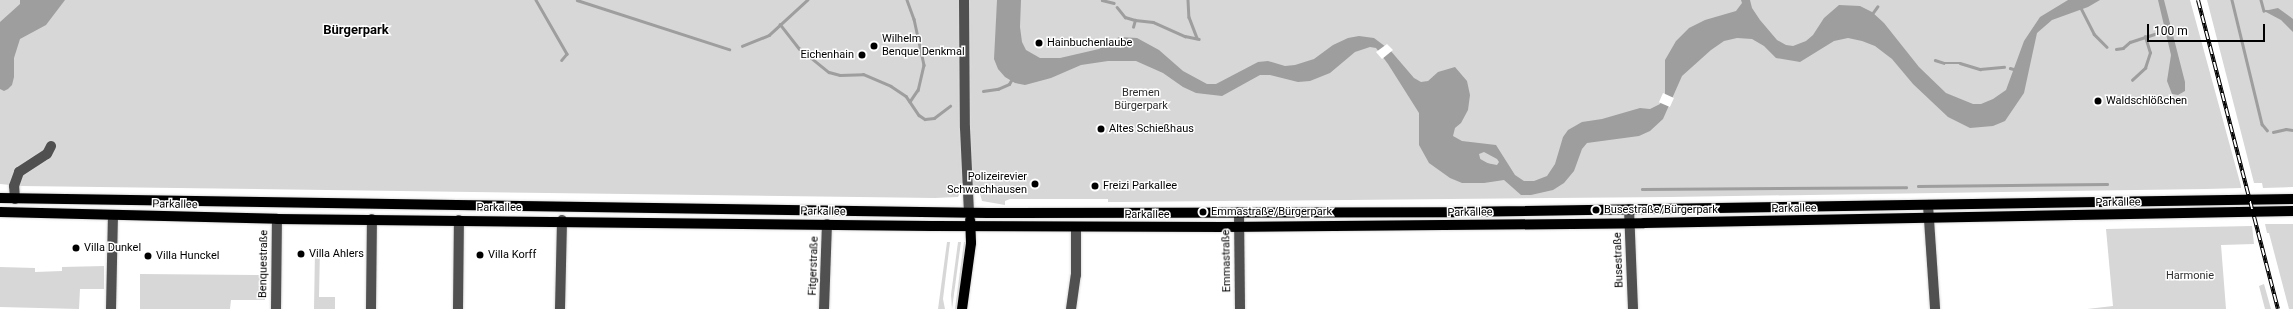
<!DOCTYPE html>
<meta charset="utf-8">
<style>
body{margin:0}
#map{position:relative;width:2293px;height:309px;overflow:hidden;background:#fff;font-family:Roboto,sans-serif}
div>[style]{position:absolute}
.green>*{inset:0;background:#d7d7d7}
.water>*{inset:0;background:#9e9e9e}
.pier>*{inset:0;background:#fff;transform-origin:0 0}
.stream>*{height:2.5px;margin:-1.25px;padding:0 1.25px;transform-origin:1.25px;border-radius:1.25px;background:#9e9e9e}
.roads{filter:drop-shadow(0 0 1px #dbdbdb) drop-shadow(0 0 1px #dbdbdb)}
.minor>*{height:10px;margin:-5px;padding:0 5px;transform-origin:5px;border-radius:5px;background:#505050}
.major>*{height:10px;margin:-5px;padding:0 5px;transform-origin:5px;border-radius:5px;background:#000}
.rail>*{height:4px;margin-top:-2px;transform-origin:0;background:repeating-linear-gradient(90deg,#fff 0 8px,#000 0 16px);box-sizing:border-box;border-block:1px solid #000}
.dots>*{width:11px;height:11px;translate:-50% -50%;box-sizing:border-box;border:2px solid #fff;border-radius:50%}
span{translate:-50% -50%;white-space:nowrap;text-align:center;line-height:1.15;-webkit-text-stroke:3px #fff;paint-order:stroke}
.poi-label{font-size:11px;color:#000}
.left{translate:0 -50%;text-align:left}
.right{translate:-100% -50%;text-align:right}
.park-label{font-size:11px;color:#2e2e2e}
.street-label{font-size:11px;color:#000}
.quarter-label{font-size:13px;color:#000;font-weight:700}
.scale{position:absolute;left:2147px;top:24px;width:118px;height:18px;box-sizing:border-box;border:2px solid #000;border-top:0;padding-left:5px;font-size:12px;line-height:14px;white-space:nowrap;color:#000;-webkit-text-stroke:3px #fff;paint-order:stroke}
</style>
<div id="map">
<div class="green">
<i style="clip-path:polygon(0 0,2190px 0,2241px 186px,2241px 188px,2206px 189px,1670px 197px,1119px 202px,1108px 202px,1108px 199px,1010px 199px,1005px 201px,1005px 205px,982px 201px,979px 190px,960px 193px,958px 197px,935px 198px,21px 186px,0 184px)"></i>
<i style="clip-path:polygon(2207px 0,2293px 0,2293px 187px,2263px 188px,2262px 183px,2254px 183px)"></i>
<i style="clip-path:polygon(2265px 224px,2293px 224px,2293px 309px,2289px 309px,2269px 233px,2267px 233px)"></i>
<i style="clip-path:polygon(2252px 226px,2254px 244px,2221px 245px,2226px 309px,2087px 309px,2113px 306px,2106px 229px)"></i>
<i style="clip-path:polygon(947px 242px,950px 242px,943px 299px,945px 309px,938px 309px)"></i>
<i style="clip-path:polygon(958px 242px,961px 242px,952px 309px,951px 295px)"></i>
<i style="clip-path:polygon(964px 242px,966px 242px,958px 309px,955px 309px)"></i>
<i style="clip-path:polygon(315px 250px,320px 250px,319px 297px,335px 297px,335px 309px,314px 309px)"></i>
<i style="clip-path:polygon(104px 266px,104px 289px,80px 289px,79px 309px,0 307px,0 267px,35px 268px,35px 272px,62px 271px,62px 267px)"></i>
<i style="clip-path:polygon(140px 274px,265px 275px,265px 300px,231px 300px,230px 309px,140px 309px)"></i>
<i style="clip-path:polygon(2264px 284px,2271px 309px,2265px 309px,2259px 286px)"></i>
</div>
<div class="water">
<i style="clip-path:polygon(20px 0,65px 0,46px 25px,20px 39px,14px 58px,14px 77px,12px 85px,8px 89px,4px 91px,0 89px,0 22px,20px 4px)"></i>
<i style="clip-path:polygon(evenodd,997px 0,1021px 0,1020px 27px,1022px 42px,1026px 50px,1040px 58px,1060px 58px,1099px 49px,1119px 37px,1137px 38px,1159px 50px,1183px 71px,1207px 84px,1216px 84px,1258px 62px,1268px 61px,1285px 66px,1295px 65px,1314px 59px,1333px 45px,1348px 38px,1359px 36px,1374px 38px,1390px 50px,1414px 78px,1421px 82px,1428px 81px,1438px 72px,1455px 67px,1467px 81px,1470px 95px,1468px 110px,1461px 123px,1455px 128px,1453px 136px,1462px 141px,1496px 145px,1515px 175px,1524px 181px,1534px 181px,1547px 176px,1555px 164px,1563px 137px,1568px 130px,1582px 122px,1602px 119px,1640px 108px,1650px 109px,1660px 104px,1665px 94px,1665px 60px,1676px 41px,1689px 28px,1705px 20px,1736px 11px,1742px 3px,1741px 0,1750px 0,1752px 8px,1760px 20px,1777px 40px,1786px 45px,1793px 46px,1806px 41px,1813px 35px,1824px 18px,1839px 5px,1860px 6px,1872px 12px,1884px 23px,1919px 67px,1946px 93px,1973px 104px,1981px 104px,1993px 99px,2006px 90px,2024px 41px,2040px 17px,2068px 0,2100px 0,2088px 7px,2052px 20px,2037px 33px,2024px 93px,2005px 121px,1993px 126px,1970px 128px,1948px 117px,1913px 84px,1892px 59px,1875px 46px,1862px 41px,1848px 38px,1834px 41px,1800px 62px,1776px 58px,1764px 46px,1752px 39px,1737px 38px,1724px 41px,1711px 50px,1682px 76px,1663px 119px,1650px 131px,1639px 136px,1587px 143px,1582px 149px,1574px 171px,1564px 183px,1553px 190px,1531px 195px,1521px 195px,1504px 180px,1484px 183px,1462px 183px,1450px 178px,1429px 163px,1419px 145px,1419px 113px,1388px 64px,1376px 48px,1370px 47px,1355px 52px,1330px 73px,1310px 81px,1298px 82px,1270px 75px,1260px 75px,1222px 96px,1196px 93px,1183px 87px,1163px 73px,1136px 61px,1108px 61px,1081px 65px,1051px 78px,1025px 85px,1015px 83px,1005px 77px,998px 69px,994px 59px,997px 0,1484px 152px,1497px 159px,1499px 162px,1497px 165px,1481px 162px,1479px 154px,1484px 152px)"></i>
<i style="clip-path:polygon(2158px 0,2164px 0,2185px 82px,2185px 91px,2178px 95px,2172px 94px,2167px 81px,2171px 55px)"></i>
<i style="clip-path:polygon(2278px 8px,2293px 19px,2293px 32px,2281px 20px,2264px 11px)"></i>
</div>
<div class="pier">
<i style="clip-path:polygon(1387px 44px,1393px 50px,1382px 59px,1376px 52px)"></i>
<i style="left:1663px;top:93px;width:12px;height:10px;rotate:24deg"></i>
</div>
<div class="stream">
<i style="left:536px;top:0;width:62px;rotate:60.1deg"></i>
<i style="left:567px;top:54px;width:8px;rotate:130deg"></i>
<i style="left:577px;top:0;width:160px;rotate:17.9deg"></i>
<i style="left:907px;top:0;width:20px;rotate:70deg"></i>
<i style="left:914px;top:19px;width:47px;rotate:77.7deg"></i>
<i style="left:924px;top:65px;width:26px;rotate:103deg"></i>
<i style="left:918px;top:90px;width:14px;rotate:124deg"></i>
<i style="left:1102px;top:0;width:12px;rotate:14deg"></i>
<i style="left:1188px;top:0;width:17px;rotate:87deg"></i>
<i style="left:1189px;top:17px;width:22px;rotate:69deg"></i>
<i style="left:2232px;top:0;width:128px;rotate:76.4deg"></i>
<i style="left:2262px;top:124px;width:8px;rotate:50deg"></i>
<i style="left:2261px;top:0;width:11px;rotate:75deg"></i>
<i style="left:2264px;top:11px;width:3px"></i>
<i style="left:1117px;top:7px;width:13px;rotate:51deg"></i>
<i style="left:1125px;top:17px;width:10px;rotate:17deg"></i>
<i style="left:1135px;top:20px;width:18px;rotate:6deg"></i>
<i style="left:1153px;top:22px;width:35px;rotate:24deg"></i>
<i style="left:1185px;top:36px;width:14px;rotate:12deg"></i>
<i style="left:2081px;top:8px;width:29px;rotate:63deg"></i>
<i style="left:2094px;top:34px;width:18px;rotate:45deg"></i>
<i style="left:1872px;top:14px;width:9px;rotate:-54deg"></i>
<i style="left:780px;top:24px;width:31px;rotate:52deg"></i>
<i style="left:799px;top:48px;width:38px;rotate:39deg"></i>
<i style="left:829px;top:72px;width:11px;rotate:15deg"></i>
<i style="left:840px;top:75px;width:23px;rotate:-2deg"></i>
<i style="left:863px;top:74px;width:30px;rotate:23deg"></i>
<i style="left:891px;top:86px;width:18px;rotate:34deg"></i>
<i style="left:906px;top:96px;width:23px;rotate:56deg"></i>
<i style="left:919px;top:115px;width:7px;rotate:34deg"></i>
<i style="left:925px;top:119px;width:9px;rotate:-6deg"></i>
<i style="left:934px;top:118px;width:20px;rotate:-37deg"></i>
<i style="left:1133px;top:27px;width:7px;rotate:-74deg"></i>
<i style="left:742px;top:46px;width:29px;rotate:-22deg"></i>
<i style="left:769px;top:35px;width:52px;rotate:-42.6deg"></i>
<i style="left:2116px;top:49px;width:7px;rotate:-8deg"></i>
<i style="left:2123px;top:48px;width:9px;rotate:-41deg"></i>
<i style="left:2130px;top:42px;width:26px;rotate:-18deg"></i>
<i style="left:1935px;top:60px;width:9px;rotate:18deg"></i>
<i style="left:1944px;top:63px;width:16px"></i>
<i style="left:1960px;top:63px;width:21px;rotate:17deg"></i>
<i style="left:1980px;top:69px;width:24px;rotate:-5deg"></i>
<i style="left:2010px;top:68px;width:7px;rotate:16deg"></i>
<i style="left:2132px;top:80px;width:18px;rotate:-43deg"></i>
<i style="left:2145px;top:68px;width:16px;rotate:-72deg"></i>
<i style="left:2150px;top:53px;width:17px;rotate:-107deg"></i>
<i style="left:983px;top:91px;width:15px;rotate:-8deg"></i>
<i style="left:998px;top:89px;width:12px;rotate:-24deg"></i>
<i style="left:1009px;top:84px;width:6px;rotate:-59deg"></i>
<i style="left:2273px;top:132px;width:13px;rotate:-13deg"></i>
<i style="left:2286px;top:129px;width:7px;rotate:8deg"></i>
<i style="left:1478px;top:159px;width:13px;rotate:29deg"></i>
<i style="left:1918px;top:186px;width:189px;rotate:-0.6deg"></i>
<i style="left:1642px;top:189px;width:264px;rotate:-0.4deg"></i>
</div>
<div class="roads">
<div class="minor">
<i style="left:964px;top:0;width:128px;rotate:89.6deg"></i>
<i style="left:965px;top:128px;width:85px;rotate:87.3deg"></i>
<i style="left:15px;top:199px;width:13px;rotate:-94deg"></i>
<i style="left:14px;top:186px;width:15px;rotate:-70deg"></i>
<i style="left:19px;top:172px;width:33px;rotate:-33deg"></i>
<i style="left:47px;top:154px;width:9px;rotate:-63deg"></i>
<i style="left:1928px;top:205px;width:104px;rotate:86.1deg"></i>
<i style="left:1629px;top:209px;width:100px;rotate:87.7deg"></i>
<i style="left:1239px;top:212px;width:97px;rotate:89.4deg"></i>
<i style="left:111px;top:309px;width:94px;rotate:-88.8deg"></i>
<i style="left:276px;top:309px;width:90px;rotate:-89.4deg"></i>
<i style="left:371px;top:309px;width:90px;rotate:-89.4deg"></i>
<i style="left:458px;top:309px;width:89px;rotate:-89.4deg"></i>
<i style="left:560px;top:309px;width:89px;rotate:-88.7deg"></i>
<i style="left:824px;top:309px;width:85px;rotate:-88deg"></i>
<i style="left:1071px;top:309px;width:34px;rotate:-82deg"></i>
<i style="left:1076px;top:275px;width:48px;rotate:-90deg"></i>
</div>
<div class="major">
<i style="left:0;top:198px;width:988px;rotate:0.87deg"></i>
<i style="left:988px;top:213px;width:466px;rotate:-0.1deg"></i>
<i style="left:1454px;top:212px;width:839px;rotate:-0.89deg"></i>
<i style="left:0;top:212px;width:277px;rotate:1.4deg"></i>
<i style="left:277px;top:219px;width:655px;rotate:0.61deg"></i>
<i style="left:932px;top:226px;width:292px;rotate:0.2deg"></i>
<i style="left:1224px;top:227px;width:420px;rotate:-0.5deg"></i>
<i style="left:1644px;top:223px;width:649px;rotate:-1.06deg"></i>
<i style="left:962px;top:309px;width:67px;rotate:-82.2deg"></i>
<i style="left:971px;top:243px;width:23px;rotate:-92deg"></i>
</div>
</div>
<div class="rail">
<i style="left:2198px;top:0;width:319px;rotate:75.5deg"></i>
</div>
<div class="dots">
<i style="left:1039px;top:43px;background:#000"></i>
<i style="left:874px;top:46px;background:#000"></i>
<i style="left:862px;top:55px;background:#000"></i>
<i style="left:2098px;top:101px;background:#000"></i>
<i style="left:1101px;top:129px;background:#000"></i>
<i style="left:1035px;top:184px;background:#000"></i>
<i style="left:1095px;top:186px;background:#000"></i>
<i style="left:1596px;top:210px;background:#000"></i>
<i style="left:1203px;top:212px;background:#000"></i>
<i style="left:76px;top:248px;background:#000"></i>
<i style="left:301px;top:254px;background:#000"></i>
<i style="left:480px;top:255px;background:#000"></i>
<i style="left:148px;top:256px;background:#000"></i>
</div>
<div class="poi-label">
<span class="left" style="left:882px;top:46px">Wilhelm<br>Benque Denkmal</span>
<span class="left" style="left:1047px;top:43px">Hainbuchenlaube</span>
<span class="right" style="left:854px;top:55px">Eichenhain</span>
<span class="left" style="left:2106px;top:101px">Waldschlößchen</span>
<span class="left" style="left:1109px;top:129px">Altes Schießhaus</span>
<span class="right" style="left:1027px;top:184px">Polizeirevier<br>Schwachhausen</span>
<span class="left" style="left:1103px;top:186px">Freizi Parkallee</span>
<span class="left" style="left:1604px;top:210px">Busestraße/Bürgerpark</span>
<span class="left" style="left:1211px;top:212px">Emmastraße/Bürgerpark</span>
<span class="left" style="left:84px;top:248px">Villa Dunkel</span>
<span class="left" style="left:309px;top:254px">Villa Ahlers</span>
<span class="left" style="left:488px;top:255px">Villa Korff</span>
<span class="left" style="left:156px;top:256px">Villa Hunckel</span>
</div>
<div class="park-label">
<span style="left:1141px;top:100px">Bremen<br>Bürgerpark</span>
<span style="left:2190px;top:276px">Harmonie</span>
</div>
<div class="street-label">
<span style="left:2118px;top:203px;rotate:-1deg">Parkallee</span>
<span style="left:175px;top:205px;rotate:1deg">Parkallee</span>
<span style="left:499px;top:208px">Parkallee</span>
<span style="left:1794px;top:209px;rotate:-1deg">Parkallee</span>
<span style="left:823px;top:212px;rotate:1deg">Parkallee</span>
<span style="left:1470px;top:213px;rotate:-1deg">Parkallee</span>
<span style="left:1147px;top:215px">Parkallee</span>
<span style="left:1619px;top:260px;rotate:-92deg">Busestraße</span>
<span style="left:1227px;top:261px;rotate:-91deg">Emmastraße</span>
<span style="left:264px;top:264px;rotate:-89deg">Benquestraße</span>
<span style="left:814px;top:266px;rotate:-88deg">Fitgerstraße</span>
</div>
<div class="quarter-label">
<span style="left:356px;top:30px">Bürgerpark</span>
</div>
<div class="scale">100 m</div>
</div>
